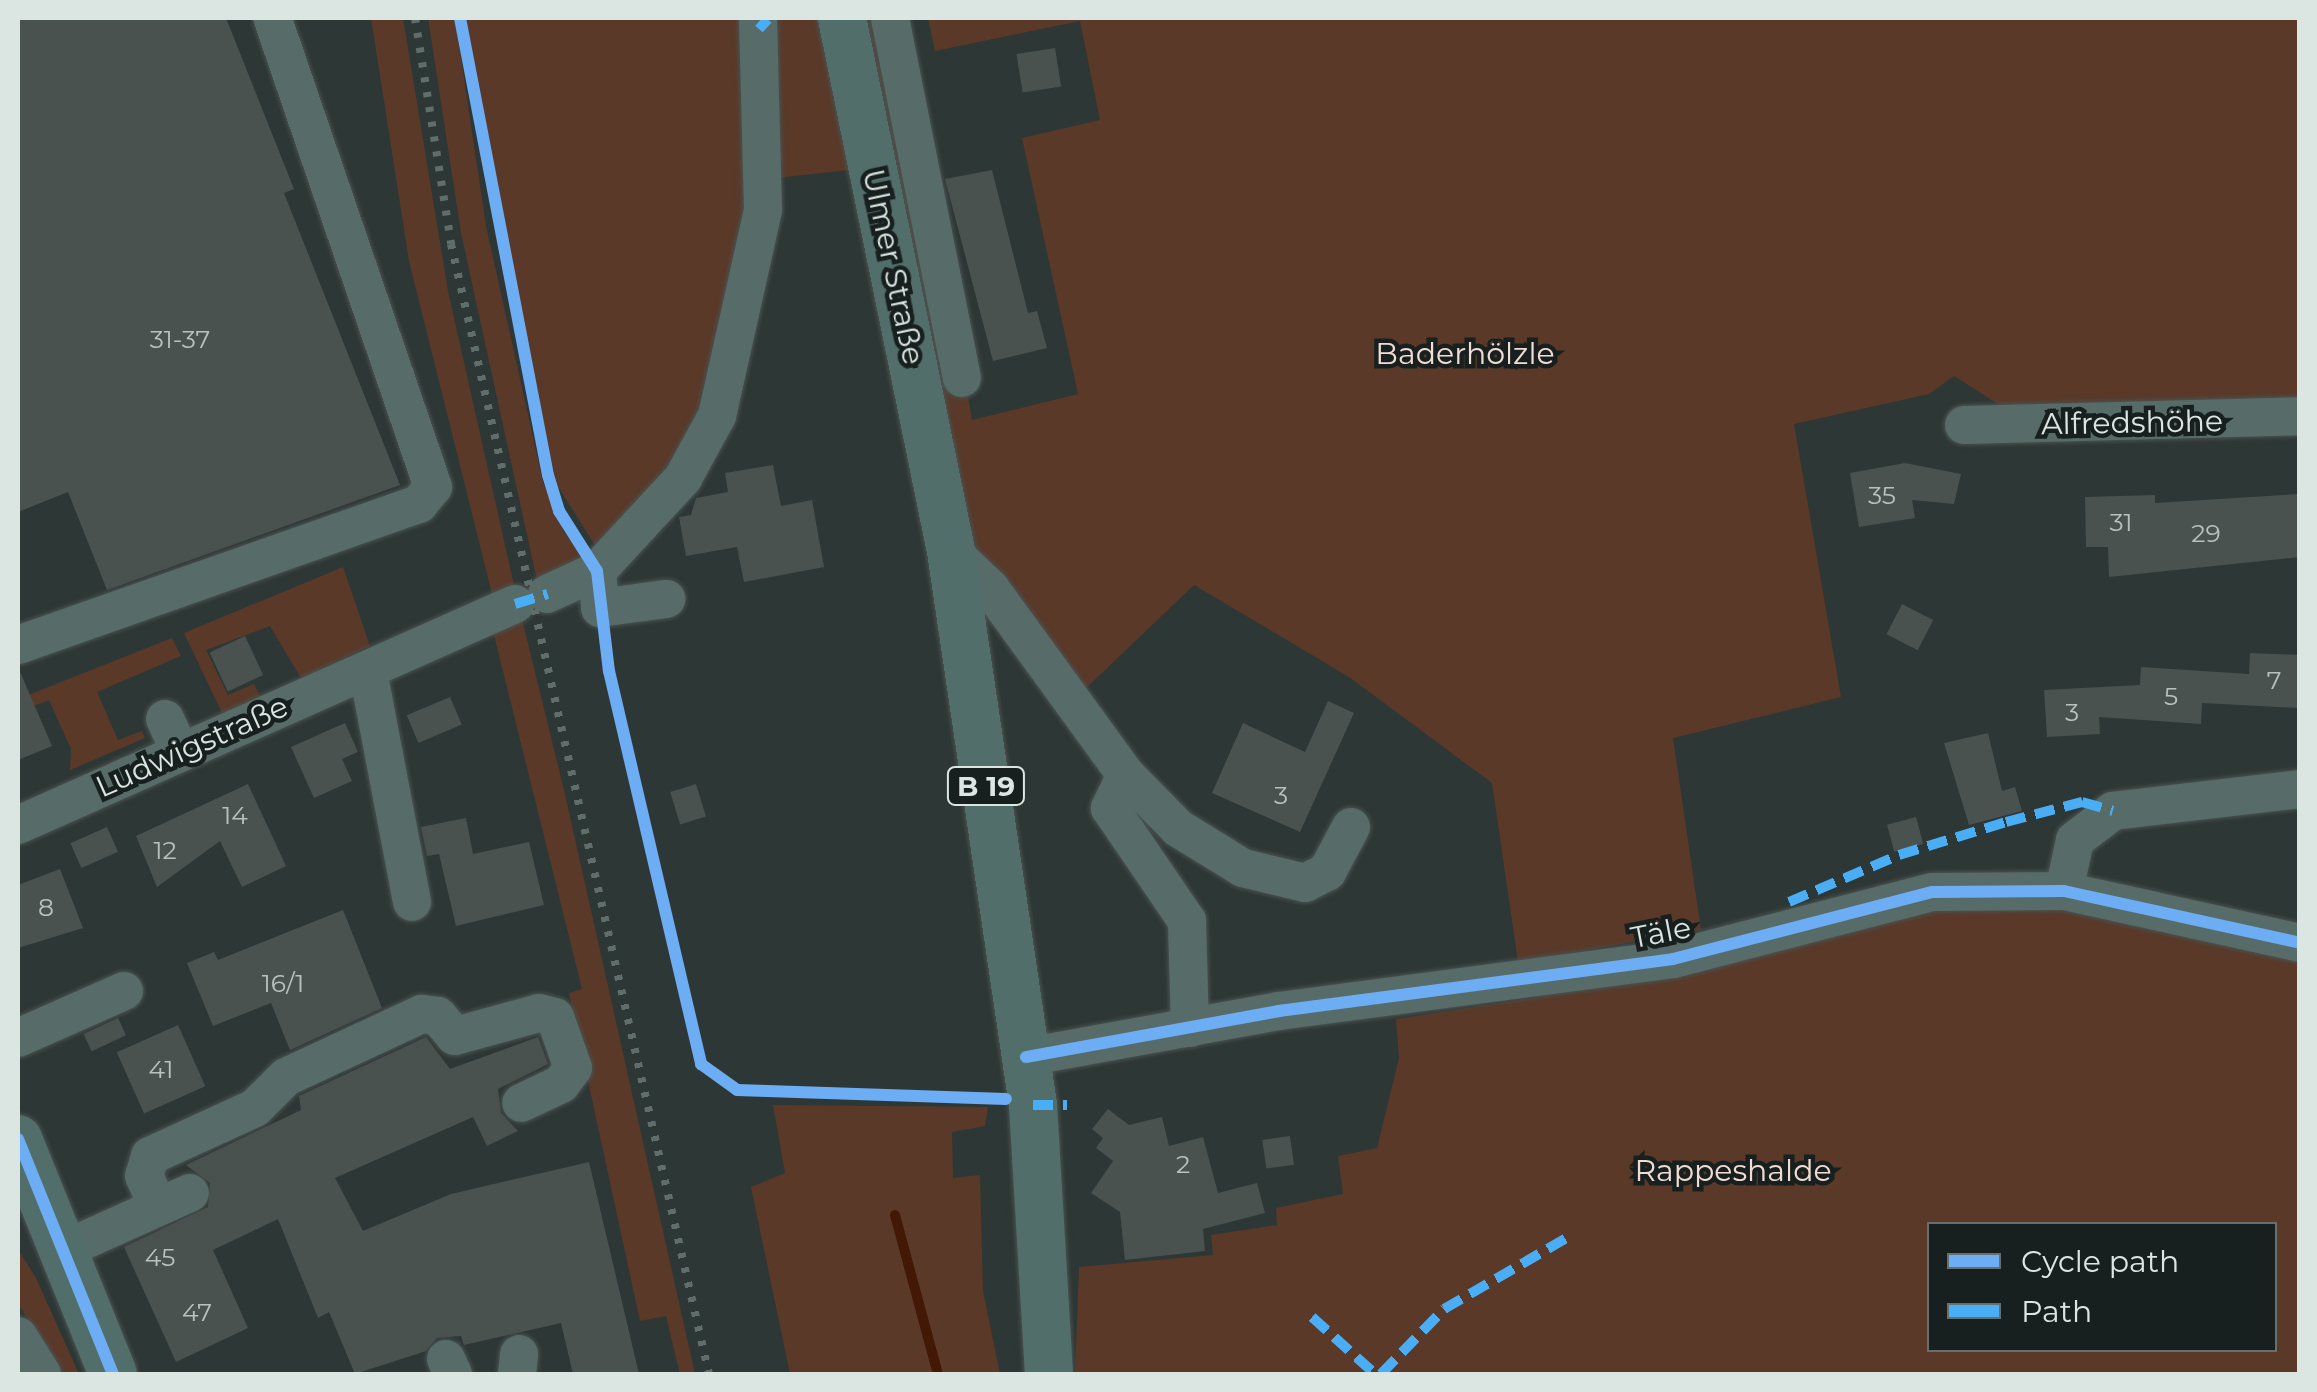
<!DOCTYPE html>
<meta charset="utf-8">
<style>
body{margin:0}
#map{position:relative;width:2317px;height:1392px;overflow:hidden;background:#2d3735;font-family:Montserrat,sans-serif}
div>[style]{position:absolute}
.green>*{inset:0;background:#5a3929}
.stream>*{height:10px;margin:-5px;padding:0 5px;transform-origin:5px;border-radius:5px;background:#431905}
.building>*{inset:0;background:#4a5250;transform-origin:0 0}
.roads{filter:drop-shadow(0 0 2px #4a5250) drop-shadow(0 0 2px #4a5250)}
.minor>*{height:38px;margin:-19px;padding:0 19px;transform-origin:19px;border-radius:19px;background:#576c69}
.major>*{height:48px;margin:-24px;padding:0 24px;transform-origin:24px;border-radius:24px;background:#526e6b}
.rail>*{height:8px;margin-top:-4px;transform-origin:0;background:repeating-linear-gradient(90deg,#5f6d6b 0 5px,transparent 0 15px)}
.quiet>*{height:10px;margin-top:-5px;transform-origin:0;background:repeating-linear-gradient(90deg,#49aef6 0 20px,transparent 0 30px)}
.cycleway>*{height:12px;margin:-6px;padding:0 6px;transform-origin:6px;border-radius:6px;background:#6dadf4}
span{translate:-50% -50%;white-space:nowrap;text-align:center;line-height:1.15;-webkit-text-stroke:9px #18201f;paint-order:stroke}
.number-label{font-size:25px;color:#b7c1be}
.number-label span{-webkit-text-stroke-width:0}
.shield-label span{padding:2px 8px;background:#18201f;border:2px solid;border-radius:8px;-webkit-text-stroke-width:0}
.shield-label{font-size:28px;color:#dbe6e3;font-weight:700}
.street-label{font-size:30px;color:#dbe6e3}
.park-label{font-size:30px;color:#f1dcd3}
.frame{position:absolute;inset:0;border:20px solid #dbe6e3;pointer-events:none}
.legend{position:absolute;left:1927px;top:1222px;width:350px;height:130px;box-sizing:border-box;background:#18201f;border:2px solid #666f6d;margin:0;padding:12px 18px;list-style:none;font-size:30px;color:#dbe6e3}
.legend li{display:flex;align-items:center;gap:20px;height:50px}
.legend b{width:50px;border:2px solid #666f6d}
</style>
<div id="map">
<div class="green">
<i style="clip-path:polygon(371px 18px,403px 18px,448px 291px,514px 585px,492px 594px,409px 261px)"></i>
<i style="clip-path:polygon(428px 18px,455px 18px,486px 226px,543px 482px,564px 532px,586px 560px,537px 581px,461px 233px)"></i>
<i style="clip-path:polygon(466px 18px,752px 18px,759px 168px,704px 430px,598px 550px,557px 485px,517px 308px)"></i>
<i style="clip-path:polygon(772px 18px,819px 18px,849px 170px,776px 178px)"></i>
<i style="clip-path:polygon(867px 18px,877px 18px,954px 392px,968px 396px,972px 420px,1078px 394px,1022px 138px,1100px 120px,1080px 21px,935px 51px,928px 18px,2299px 18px,2299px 406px,2001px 406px,1954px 376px,1929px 394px,1794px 424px,1841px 697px,1673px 738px,1701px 930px,1518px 962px,1492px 783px,1349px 677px,1194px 585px,1082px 692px,962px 549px)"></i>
<i style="clip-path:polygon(343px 567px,370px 646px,301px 678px,270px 626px,206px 650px,228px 695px,254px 684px,260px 696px,222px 713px,184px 633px)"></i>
<i style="clip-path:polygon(521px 615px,564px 790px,695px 1374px,680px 1374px,666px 1316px,640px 1321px,569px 993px,582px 989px,492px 627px)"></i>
<i style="clip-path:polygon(172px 638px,181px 656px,97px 692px,118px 740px,142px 731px,145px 738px,70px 770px,71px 749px,49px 700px,18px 712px,18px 699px)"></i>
<i style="clip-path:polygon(evenodd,2041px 906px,2175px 928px,2299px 961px,2299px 1374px,1075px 1374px,1079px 1267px,1213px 1255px,1211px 1235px,1277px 1225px,1276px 1208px,1343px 1194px,1338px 1156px,1377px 1148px,1399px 1058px,1396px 1019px,1624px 984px,1947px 908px,2041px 906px,1930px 1224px,2274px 1224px,2274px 1350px,1930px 1350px,1930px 1224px)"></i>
<i style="clip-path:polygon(773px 1105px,988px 1107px,985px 1126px,952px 1132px,953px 1178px,980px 1175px,983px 1291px,1000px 1374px,790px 1374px,751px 1187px,785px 1173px)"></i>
<i style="clip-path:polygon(18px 1249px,36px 1278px,79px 1374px,63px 1374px,18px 1304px)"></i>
</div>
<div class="stream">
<i style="left:895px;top:1215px;width:165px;rotate:74.9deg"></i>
</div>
<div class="building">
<i style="clip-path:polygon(18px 18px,226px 18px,294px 189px,284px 193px,400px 485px,107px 590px,68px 492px,18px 512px)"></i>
<i style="left:1055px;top:48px;width:39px;height:39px;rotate:81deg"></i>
<i style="clip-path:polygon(992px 170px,1028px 313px,1037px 311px,1047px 348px,993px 361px,945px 179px)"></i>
<i style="clip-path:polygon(1905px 463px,1961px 474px,1954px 504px,1912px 500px,1915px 518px,1859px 527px,1850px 473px)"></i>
<i style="clip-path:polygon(773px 465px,781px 506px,812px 500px,824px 567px,744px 582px,737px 547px,686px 556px,679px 517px,691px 515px,696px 498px,728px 492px,725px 473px)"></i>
<i style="clip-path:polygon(2300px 494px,2300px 557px,2109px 577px,2108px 547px,2086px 547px,2085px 497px,2155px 495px,2155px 503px)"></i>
<i style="left:1902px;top:604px;width:35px;height:34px;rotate:27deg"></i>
<i style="left:245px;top:636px;width:43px;height:39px;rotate:65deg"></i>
<i style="clip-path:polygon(2250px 653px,2300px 655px,2300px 708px,2202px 703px,2201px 724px,2099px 717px,2100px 734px,2047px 737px,2044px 690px,2140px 685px,2141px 667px,2249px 674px)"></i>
<i style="clip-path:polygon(18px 667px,52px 746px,18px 760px)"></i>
<i style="left:450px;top:697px;width:30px;height:47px;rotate:67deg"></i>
<i style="clip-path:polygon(1328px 701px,1354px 713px,1300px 832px,1212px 793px,1243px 723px,1305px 752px)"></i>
<i style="clip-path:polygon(345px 723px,358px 752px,342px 759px,352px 781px,314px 798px,291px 747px)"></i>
<i style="clip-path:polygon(1988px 733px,2002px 791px,2015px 787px,2022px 811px,1969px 825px,1944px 743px)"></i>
<i style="clip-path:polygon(248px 784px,286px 866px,242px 887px,220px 841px,157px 887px,136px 836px)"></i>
<i style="left:696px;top:784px;width:34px;height:27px;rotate:73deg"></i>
<i style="left:1916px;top:817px;width:28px;height:30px;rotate:75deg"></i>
<i style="clip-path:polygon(466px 818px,473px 854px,529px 842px,544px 905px,456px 926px,439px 854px,427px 856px,421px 827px)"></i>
<i style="left:107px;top:827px;width:27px;height:40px;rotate:66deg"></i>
<i style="clip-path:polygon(60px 869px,83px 928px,18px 948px,18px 885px)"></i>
<i style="clip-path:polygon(343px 910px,382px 1008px,290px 1050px,271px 1003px,213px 1026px,187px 963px,214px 952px,218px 960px)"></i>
<i style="left:118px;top:1018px;width:19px;height:38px;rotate:65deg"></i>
<i style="left:178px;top:1025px;width:67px;height:67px;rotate:66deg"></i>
<i style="clip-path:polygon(426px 1037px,450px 1069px,538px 1037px,548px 1064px,498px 1089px,501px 1113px,518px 1131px,487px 1146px,473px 1117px,335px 1178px,363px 1231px,451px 1194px,589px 1162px,639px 1374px,573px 1374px,561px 1323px,464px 1345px,461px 1336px,437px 1338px,426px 1351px,355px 1374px,329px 1312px,318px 1318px,278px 1219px,213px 1250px,248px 1328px,176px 1362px,124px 1247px,208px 1207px,210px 1183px,186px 1165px,301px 1110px,299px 1096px)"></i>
<i style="clip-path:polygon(1108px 1109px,1129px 1125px,1162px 1117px,1169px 1146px,1203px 1137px,1218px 1193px,1257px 1183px,1265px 1213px,1203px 1229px,1205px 1251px,1125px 1260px,1120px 1212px,1091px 1193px,1113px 1161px,1096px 1148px,1103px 1138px,1092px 1129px)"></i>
<i style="left:1290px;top:1136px;width:29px;height:28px;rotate:82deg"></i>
</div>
<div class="roads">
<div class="minor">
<i style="left:890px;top:18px;width:367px;rotate:78.7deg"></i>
<i style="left:1964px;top:425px;width:336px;rotate:-1.5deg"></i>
<i style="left:951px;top:551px;width:54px;rotate:43.5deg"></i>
<i style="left:990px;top:588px;width:231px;rotate:54deg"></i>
<i style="left:1126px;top:775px;width:74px;rotate:45.5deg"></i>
<i style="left:1178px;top:828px;width:76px;rotate:31.6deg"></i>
<i style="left:1243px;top:868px;width:64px;rotate:13.6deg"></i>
<i style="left:1305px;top:883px;width:25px;rotate:-27deg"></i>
<i style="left:1327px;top:872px;width:51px;rotate:-61.9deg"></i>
<i style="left:597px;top:571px;width:37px;rotate:85deg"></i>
<i style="left:600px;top:608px;width:67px;rotate:-7.8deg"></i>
<i style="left:547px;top:594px;width:55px;rotate:-24.7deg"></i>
<i style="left:597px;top:571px;width:127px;rotate:-47.2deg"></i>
<i style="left:683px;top:478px;width:71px;rotate:-61.3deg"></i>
<i style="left:717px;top:416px;width:211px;rotate:-77.4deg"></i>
<i style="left:763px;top:210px;width:192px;rotate:-91.5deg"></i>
<i style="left:18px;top:645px;width:425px;rotate:-19.4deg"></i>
<i style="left:419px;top:504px;width:22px;rotate:-51deg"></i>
<i style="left:433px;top:487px;width:496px;rotate:-108.9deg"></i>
<i style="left:368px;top:671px;width:235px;rotate:79.2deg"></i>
<i style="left:165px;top:719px;width:35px;rotate:65deg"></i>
<i style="left:1126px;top:775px;width:37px;rotate:116deg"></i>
<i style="left:1110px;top:808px;width:137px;rotate:55.7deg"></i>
<i style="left:1187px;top:921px;width:107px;rotate:88.4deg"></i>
<i style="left:18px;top:825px;width:544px;rotate:-23.97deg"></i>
<i style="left:2064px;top:891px;width:52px;rotate:-77.8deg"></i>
<i style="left:2075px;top:840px;width:48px;rotate:-37.3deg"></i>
<i style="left:2113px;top:811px;width:188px;rotate:-6.7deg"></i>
<i style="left:18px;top:1038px;width:116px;rotate:-23.9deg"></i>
<i style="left:1026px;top:1057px;width:257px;rotate:-10.3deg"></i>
<i style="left:1279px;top:1011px;width:397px;rotate:-7.5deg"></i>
<i style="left:1673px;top:959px;width:268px;rotate:-14.5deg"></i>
<i style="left:1933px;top:892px;width:131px;rotate:-0.4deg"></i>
<i style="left:2064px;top:891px;width:242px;rotate:12.4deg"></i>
<i style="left:158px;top:1207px;width:34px;rotate:-114deg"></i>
<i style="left:144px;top:1176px;width:21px;rotate:-73deg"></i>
<i style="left:150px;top:1156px;width:115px;rotate:-24.6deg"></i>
<i style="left:255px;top:1108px;width:44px;rotate:-45deg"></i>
<i style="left:286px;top:1077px;width:150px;rotate:-24.9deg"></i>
<i style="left:422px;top:1014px;width:16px;rotate:7deg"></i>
<i style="left:438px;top:1016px;width:26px;rotate:50deg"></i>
<i style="left:455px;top:1036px;width:87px;rotate:-15.3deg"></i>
<i style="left:539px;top:1013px;width:16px;rotate:14deg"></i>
<i style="left:555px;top:1017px;width:54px;rotate:70.6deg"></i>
<i style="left:573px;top:1068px;width:20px;rotate:127deg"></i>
<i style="left:561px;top:1084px;width:44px;rotate:154.6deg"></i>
<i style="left:63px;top:1250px;width:139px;rotate:-24.2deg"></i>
<i style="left:18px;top:1336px;width:45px;rotate:57.7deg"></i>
<i style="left:446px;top:1359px;width:17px;rotate:65deg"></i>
<i style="left:517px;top:1374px;width:20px;rotate:-84deg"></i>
</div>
<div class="major">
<i style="left:842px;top:18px;width:544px;rotate:78.44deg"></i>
<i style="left:951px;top:551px;width:560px;rotate:81.58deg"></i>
<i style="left:1033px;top:1105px;width:269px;rotate:86.6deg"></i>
<i style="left:18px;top:1139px;width:253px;rotate:68deg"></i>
</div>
</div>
<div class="rail">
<i style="left:415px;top:18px;width:229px;rotate:80.9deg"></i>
<i style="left:451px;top:244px;width:1159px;rotate:77.14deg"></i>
</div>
<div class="quiet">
<i style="left:759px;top:29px;width:13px;rotate:-48deg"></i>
<i style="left:515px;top:604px;width:34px;rotate:-17deg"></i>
<i style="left:1789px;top:902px;width:120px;rotate:-23.1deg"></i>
<i style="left:1899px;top:855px;width:112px;rotate:-17.1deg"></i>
<i style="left:2006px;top:822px;width:79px;rotate:-14.7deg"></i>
<i style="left:2082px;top:802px;width:32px;rotate:16deg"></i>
<i style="left:1033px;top:1105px;width:34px"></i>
<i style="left:1312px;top:1317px;width:85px;rotate:42.1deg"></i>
<i style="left:1381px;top:1374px;width:91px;rotate:-45.9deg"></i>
<i style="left:1444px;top:1309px;width:146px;rotate:-30.1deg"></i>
</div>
<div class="cycleway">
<i style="left:460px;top:18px;width:465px;rotate:79.1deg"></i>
<i style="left:548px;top:475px;width:38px;rotate:73deg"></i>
<i style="left:559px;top:511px;width:71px;rotate:57.7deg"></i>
<i style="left:597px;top:571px;width:101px;rotate:83.2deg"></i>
<i style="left:609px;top:671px;width:404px;rotate:76.8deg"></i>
<i style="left:701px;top:1064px;width:44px;rotate:35.8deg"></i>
<i style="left:737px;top:1090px;width:269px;rotate:1.9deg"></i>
<i style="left:1026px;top:1057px;width:257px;rotate:-10.3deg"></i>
<i style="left:1279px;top:1011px;width:397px;rotate:-7.5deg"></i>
<i style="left:1673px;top:959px;width:268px;rotate:-14.5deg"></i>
<i style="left:1933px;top:892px;width:131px;rotate:-0.4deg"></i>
<i style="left:2064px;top:891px;width:242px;rotate:12.4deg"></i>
<i style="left:18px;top:1139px;width:253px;rotate:68deg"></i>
</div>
<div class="number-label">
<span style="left:180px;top:339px">31-37</span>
<span style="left:1882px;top:495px">35</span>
<span style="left:2121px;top:522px">31</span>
<span style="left:2206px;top:533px">29</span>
<span style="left:2274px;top:680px">7</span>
<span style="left:2171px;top:696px">5</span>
<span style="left:2072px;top:712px">3</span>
<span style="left:1281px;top:795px">3</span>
<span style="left:235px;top:815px">14</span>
<span style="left:165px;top:850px">12</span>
<span style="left:46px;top:907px">8</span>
<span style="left:283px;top:983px">16/1</span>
<span style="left:161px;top:1069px">41</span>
<span style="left:1183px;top:1164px">2</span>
<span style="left:160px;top:1257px">45</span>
<span style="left:197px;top:1312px">47</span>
</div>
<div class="shield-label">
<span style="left:986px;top:786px">B 19</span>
</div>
<div class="street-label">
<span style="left:893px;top:267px;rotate:78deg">Ulmer Straße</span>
<span style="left:2132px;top:423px;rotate:-1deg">Alfredshöhe</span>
<span style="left:192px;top:747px;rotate:-24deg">Ludwigstraße</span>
<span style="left:1661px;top:933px;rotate:-11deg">Täle</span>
</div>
<div class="park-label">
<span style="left:1465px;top:354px">Baderhölzle</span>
<span style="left:1733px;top:1171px">Rappeshalde</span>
</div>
<div class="frame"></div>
<ul class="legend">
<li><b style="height:12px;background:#6dadf4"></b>Cycle path</li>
<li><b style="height:12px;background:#49aef6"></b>Path</li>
</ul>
</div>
